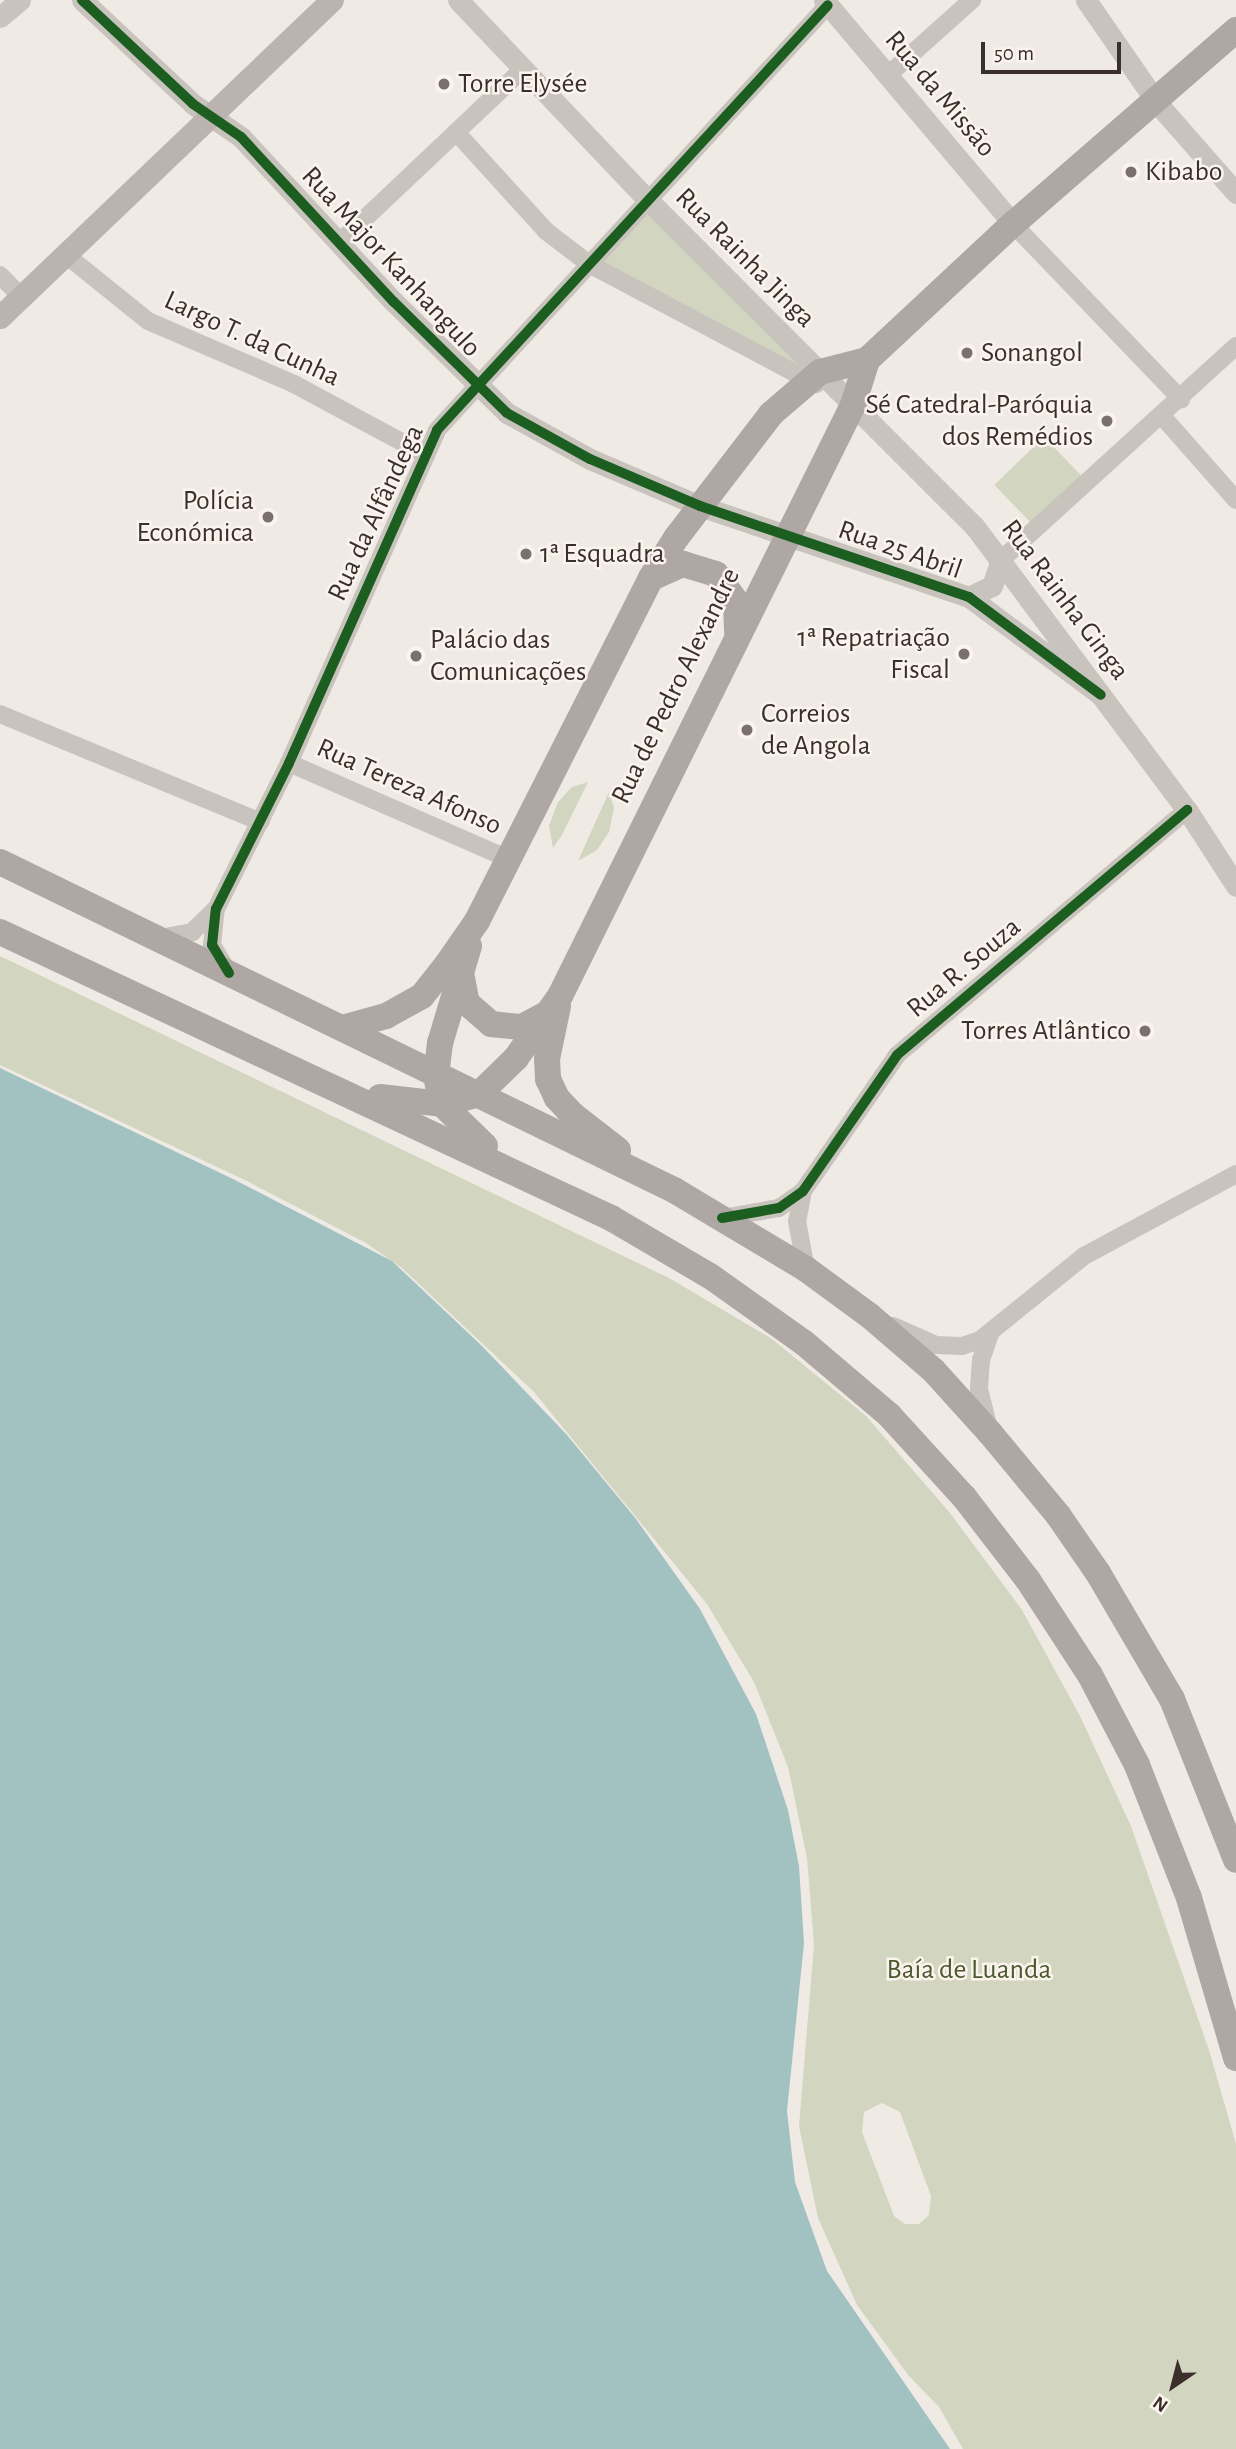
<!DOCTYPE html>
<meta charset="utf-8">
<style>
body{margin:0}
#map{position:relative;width:1236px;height:2449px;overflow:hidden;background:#f0eae5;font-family:"Alegreya Sans",sans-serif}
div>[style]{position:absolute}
.green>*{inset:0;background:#d2d5bf;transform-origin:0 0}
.water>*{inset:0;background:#a1c2c1}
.minor>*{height:18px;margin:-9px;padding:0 9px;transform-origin:9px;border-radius:9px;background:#c9c3be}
.tertiary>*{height:21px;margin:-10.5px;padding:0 10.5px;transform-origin:10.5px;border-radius:10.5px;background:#c9c3be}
.secondary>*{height:23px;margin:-11.5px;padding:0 11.5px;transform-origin:11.5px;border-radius:11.5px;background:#bab3ae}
.primary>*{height:26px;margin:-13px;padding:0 13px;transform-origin:13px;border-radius:13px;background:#aea7a3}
.cycleway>*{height:10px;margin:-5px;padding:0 5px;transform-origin:5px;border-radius:5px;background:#1b5e20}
.dots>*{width:19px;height:19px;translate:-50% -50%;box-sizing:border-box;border:4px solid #fbf4ee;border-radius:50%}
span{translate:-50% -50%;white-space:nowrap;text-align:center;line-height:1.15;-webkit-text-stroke:5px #fbf4ee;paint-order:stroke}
.poi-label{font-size:28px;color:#3b2f2b}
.left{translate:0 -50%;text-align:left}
.right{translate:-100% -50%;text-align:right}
.street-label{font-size:28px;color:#3b2f2b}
.park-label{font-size:28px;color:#4b5a2e}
.north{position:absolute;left:1138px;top:2351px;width:70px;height:70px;-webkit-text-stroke:5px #fbf4ee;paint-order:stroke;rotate:215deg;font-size:19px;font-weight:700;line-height:28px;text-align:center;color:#3b2f2b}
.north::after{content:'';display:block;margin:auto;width:24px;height:32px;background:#3b2f2b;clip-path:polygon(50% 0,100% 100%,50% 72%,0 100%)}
.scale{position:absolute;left:981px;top:42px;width:140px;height:32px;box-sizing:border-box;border:4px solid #3b2f2b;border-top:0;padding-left:9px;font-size:21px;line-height:24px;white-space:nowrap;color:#3b2f2b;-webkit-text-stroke:5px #fbf4ee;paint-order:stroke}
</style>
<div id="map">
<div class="green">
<i style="clip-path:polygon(648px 200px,820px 372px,808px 381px,589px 264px)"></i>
<i style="left:1044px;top:437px;width:66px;height:69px;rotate:46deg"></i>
<i style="clip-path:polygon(588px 782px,562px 835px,553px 848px,549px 826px,558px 802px,572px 787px)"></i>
<i style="clip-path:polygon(609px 792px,614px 808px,609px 832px,597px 850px,578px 861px)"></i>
<i style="clip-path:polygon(evenodd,0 956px,669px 1278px,772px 1339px,866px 1416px,950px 1513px,1022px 1610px,1080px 1716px,1131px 1826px,1209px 2050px,1236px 2144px,1236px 2449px,963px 2449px,939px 2407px,909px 2376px,857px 2305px,818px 2218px,799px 2126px,814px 1945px,807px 1858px,788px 1767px,754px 1682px,707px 1604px,534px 1392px,402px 1268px,366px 1243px,247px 1181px,0 1065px,0 956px,882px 2103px,900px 2112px,931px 2196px,929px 2215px,919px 2224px,905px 2224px,894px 2216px,862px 2132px,864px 2112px,882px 2103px)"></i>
</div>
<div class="water">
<i style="clip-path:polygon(0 1068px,233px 1179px,392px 1261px,481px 1345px,567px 1435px,636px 1519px,700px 1609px,756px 1714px,788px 1810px,799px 1866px,804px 1943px,787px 2111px,795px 2182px,827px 2271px,950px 2449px,0 2449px)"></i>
</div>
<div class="minor">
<i style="left:888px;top:75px;width:113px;rotate:-41.8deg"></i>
<i style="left:456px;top:132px;width:134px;rotate:47.7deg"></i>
<i style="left:546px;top:231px;width:54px;rotate:37.5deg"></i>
<i style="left:589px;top:264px;width:257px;rotate:27.9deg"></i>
<i style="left:1013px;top:224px;width:243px;rotate:46.2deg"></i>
<i style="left:340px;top:242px;width:250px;rotate:-43.4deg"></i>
<i style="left:66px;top:255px;width:105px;rotate:38.8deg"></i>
<i style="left:148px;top:321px;width:159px;rotate:23.3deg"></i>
<i style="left:294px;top:384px;width:150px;rotate:28.3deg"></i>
<i style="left:0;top:275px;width:30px;rotate:46deg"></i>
<i style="left:1162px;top:416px;width:112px;rotate:48.6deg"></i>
<i style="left:1001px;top:560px;width:318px;rotate:-42.3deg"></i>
<i style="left:0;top:714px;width:282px;rotate:22.5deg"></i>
<i style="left:289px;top:763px;width:240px;rotate:23.6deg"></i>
<i style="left:159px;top:938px;width:34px;rotate:-10deg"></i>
<i style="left:192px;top:932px;width:33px;rotate:-44deg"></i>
<i style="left:227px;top:970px;width:29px;rotate:-121deg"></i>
<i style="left:212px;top:945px;width:36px;rotate:-84deg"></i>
<i style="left:216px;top:909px;width:163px;rotate:-63.4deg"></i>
<i style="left:289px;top:763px;width:364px;rotate:-66deg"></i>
<i style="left:437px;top:430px;width:577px;rotate:-47.39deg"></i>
<i style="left:803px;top:1191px;width:31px;rotate:101deg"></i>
<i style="left:797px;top:1221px;width:49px;rotate:79.4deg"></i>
<i style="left:722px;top:1218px;width:58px;rotate:-10deg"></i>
<i style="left:779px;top:1208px;width:29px;rotate:-35deg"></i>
<i style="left:803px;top:1191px;width:165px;rotate:-55.3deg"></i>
<i style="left:897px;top:1055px;width:380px;rotate:-40.2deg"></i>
<i style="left:893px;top:1326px;width:47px;rotate:23.8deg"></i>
<i style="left:936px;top:1345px;width:26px;rotate:2deg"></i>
<i style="left:962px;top:1346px;width:19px;rotate:-18deg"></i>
<i style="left:980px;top:1340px;width:134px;rotate:-38.9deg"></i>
<i style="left:1084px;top:1256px;width:173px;rotate:-28.3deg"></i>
<i style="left:988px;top:1425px;width:38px;rotate:-104deg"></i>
<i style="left:979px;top:1388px;width:28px;rotate:-86deg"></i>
<i style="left:981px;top:1360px;width:28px;rotate:-71deg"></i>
</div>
<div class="tertiary">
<i style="left:82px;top:0;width:152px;rotate:43.1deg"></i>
<i style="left:193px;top:104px;width:58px;rotate:34.5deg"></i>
<i style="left:241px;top:137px;width:225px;rotate:47.2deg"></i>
<i style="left:394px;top:302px;width:158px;rotate:44.5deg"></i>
<i style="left:507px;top:413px;width:95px;rotate:29deg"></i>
<i style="left:590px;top:459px;width:120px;rotate:23.1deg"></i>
<i style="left:700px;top:506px;width:284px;rotate:18.7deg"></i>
<i style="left:969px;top:597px;width:164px;rotate:36.6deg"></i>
<i style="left:458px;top:0;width:276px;rotate:46.5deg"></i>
<i style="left:648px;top:200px;width:462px;rotate:45deg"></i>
<i style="left:975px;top:527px;width:354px;rotate:53.2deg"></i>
<i style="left:1187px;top:810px;width:90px;rotate:57.2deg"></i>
<i style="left:824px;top:0;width:293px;rotate:49.8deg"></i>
<i style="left:1086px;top:0;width:125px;rotate:55.4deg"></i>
<i style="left:1157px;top:103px;width:120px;rotate:48.7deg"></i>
<i style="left:0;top:17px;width:26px;rotate:-40deg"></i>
<i style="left:969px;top:597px;width:25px;rotate:-26deg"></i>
<i style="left:992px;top:586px;width:28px;rotate:-71deg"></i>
</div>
<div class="secondary">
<i style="left:0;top:317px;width:459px;rotate:-43.7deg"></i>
</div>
<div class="primary">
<i style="left:651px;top:578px;width:35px;rotate:-24deg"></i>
<i style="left:683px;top:564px;width:34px;rotate:17deg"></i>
<i style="left:716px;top:574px;width:34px;rotate:54deg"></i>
<i style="left:736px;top:602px;width:29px;rotate:88deg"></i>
<i style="left:0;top:862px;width:750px;rotate:25.95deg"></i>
<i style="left:674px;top:1190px;width:154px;rotate:30.9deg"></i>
<i style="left:806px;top:1269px;width:79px;rotate:36.3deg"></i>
<i style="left:870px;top:1316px;width:83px;rotate:40.6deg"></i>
<i style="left:933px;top:1370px;width:85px;rotate:47.9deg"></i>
<i style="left:990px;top:1433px;width:107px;rotate:50.3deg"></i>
<i style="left:1058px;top:1515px;width:70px;rotate:55.4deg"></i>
<i style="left:1098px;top:1573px;width:146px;rotate:59.6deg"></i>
<i style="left:1172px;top:1699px;width:173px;rotate:68.3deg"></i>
<i style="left:0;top:932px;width:675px;rotate:25.08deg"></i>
<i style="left:611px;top:1218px;width:115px;rotate:30.4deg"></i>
<i style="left:710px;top:1276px;width:114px;rotate:35.4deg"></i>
<i style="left:803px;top:1342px;width:113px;rotate:40.3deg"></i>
<i style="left:889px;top:1415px;width:111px;rotate:47.6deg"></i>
<i style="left:964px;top:1497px;width:105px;rotate:52.4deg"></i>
<i style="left:1028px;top:1580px;width:113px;rotate:56.9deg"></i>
<i style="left:1090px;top:1675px;width:102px;rotate:62.4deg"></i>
<i style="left:1137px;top:1765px;width:143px;rotate:68.6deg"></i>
<i style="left:1189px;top:1898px;width:167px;rotate:73.6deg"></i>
<i style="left:469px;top:946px;width:101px;rotate:106.6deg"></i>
<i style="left:440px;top:1043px;width:33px;rotate:97deg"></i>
<i style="left:436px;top:1076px;width:29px;rotate:78deg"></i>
<i style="left:442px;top:1104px;width:60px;rotate:44.3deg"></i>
<i style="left:461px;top:973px;width:31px;rotate:79deg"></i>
<i style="left:467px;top:1003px;width:32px;rotate:41deg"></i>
<i style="left:491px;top:1024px;width:31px;rotate:6deg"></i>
<i style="left:522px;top:1027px;width:26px;rotate:-28deg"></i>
<i style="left:558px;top:1006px;width:54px;rotate:101.7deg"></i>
<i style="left:547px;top:1059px;width:20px;rotate:87deg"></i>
<i style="left:548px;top:1079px;width:21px;rotate:65deg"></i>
<i style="left:557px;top:1098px;width:23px;rotate:47deg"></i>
<i style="left:573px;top:1115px;width:57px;rotate:37.9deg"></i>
<i style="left:342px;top:1028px;width:46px;rotate:-15.3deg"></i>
<i style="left:386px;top:1016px;width:41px;rotate:-29.1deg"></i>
<i style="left:422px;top:996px;width:42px;rotate:-51.8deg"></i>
<i style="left:448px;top:963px;width:51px;rotate:-55.4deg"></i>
<i style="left:477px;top:921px;width:385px;rotate:-63.1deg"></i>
<i style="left:651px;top:578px;width:47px;rotate:-58deg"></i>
<i style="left:676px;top:538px;width:156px;rotate:-52.5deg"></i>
<i style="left:771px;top:414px;width:65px;rotate:-40.6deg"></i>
<i style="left:820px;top:372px;width:49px;rotate:-14.3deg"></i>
<i style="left:867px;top:360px;width:200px;rotate:-43deg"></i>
<i style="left:1013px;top:224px;width:296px;rotate:-41deg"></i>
<i style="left:380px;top:1097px;width:62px;rotate:6.4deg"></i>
<i style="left:442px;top:1104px;width:38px;rotate:-15deg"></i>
<i style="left:479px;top:1094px;width:52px;rotate:-44.2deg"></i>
<i style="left:516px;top:1058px;width:76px;rotate:-54.6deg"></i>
<i style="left:560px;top:996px;width:660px;rotate:-63.63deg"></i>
<i style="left:853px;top:405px;width:47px;rotate:-72.7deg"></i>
</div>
<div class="cycleway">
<i style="left:82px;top:0;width:152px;rotate:43.1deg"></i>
<i style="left:193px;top:104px;width:58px;rotate:34.5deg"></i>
<i style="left:241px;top:137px;width:225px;rotate:47.2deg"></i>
<i style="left:394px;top:302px;width:158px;rotate:44.5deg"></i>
<i style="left:507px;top:413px;width:95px;rotate:29deg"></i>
<i style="left:590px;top:459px;width:120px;rotate:23.1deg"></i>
<i style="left:700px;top:506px;width:284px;rotate:18.7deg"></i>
<i style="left:969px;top:597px;width:164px;rotate:36.6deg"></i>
<i style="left:229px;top:973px;width:33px;rotate:-121deg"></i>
<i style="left:212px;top:945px;width:36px;rotate:-84deg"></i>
<i style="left:216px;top:909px;width:163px;rotate:-63.4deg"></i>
<i style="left:289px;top:763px;width:364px;rotate:-66deg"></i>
<i style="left:437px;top:430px;width:577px;rotate:-47.39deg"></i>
<i style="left:722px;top:1218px;width:58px;rotate:-10deg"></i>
<i style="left:779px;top:1208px;width:29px;rotate:-35deg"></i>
<i style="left:803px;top:1191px;width:165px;rotate:-55.3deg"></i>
<i style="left:897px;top:1055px;width:380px;rotate:-40.2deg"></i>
</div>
<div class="dots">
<i style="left:444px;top:84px;background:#7a706c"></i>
<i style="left:1131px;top:172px;background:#7a706c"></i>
<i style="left:967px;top:353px;background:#7a706c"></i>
<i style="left:1107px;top:421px;background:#7a706c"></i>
<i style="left:268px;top:517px;background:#7a706c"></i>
<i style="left:526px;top:554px;background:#7a706c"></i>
<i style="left:964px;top:654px;background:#7a706c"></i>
<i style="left:416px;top:656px;background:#7a706c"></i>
<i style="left:747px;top:730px;background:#7a706c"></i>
<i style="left:1145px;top:1031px;background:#7a706c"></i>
</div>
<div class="poi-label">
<span class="left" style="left:458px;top:84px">Torre Elysée</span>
<span class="left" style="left:1145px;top:172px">Kibabo</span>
<span class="left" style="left:981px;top:353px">Sonangol</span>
<span class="right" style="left:1093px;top:421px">Sé Catedral-Paróquia<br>dos Remédios</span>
<span class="right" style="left:254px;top:517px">Polícia<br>Económica</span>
<span class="left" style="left:540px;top:554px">1ª Esquadra</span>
<span class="right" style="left:950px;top:654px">1ª Repatriação<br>Fiscal</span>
<span class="left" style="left:430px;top:656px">Palácio das<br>Comunicações</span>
<span class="left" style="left:761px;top:730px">Correios<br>de Angola</span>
<span class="right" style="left:1131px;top:1031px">Torres Atlântico</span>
</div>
<div class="street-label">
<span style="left:940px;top:94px;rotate:50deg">Rua da Missão</span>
<span style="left:745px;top:258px;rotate:45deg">Rua Rainha Jinga</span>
<span style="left:391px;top:262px;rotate:47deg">Rua Major Kanhangulo</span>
<span style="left:252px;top:339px;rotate:25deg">Largo T. da Cunha</span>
<span style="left:376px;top:513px;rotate:-65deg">Rua da Alfândega</span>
<span style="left:900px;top:550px;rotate:19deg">Rua 25 Abril</span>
<span style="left:1065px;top:600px;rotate:53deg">Rua Rainha Ginga</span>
<span style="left:676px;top:686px;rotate:-64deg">Rua de Pedro Alexandre</span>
<span style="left:409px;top:787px;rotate:24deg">Rua Tereza Afonso</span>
<span style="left:964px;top:968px;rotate:-40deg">Rua R. Souza</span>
</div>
<div class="park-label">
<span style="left:969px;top:1970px">Baía de Luanda</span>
</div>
<div class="north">N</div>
<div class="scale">50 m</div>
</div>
